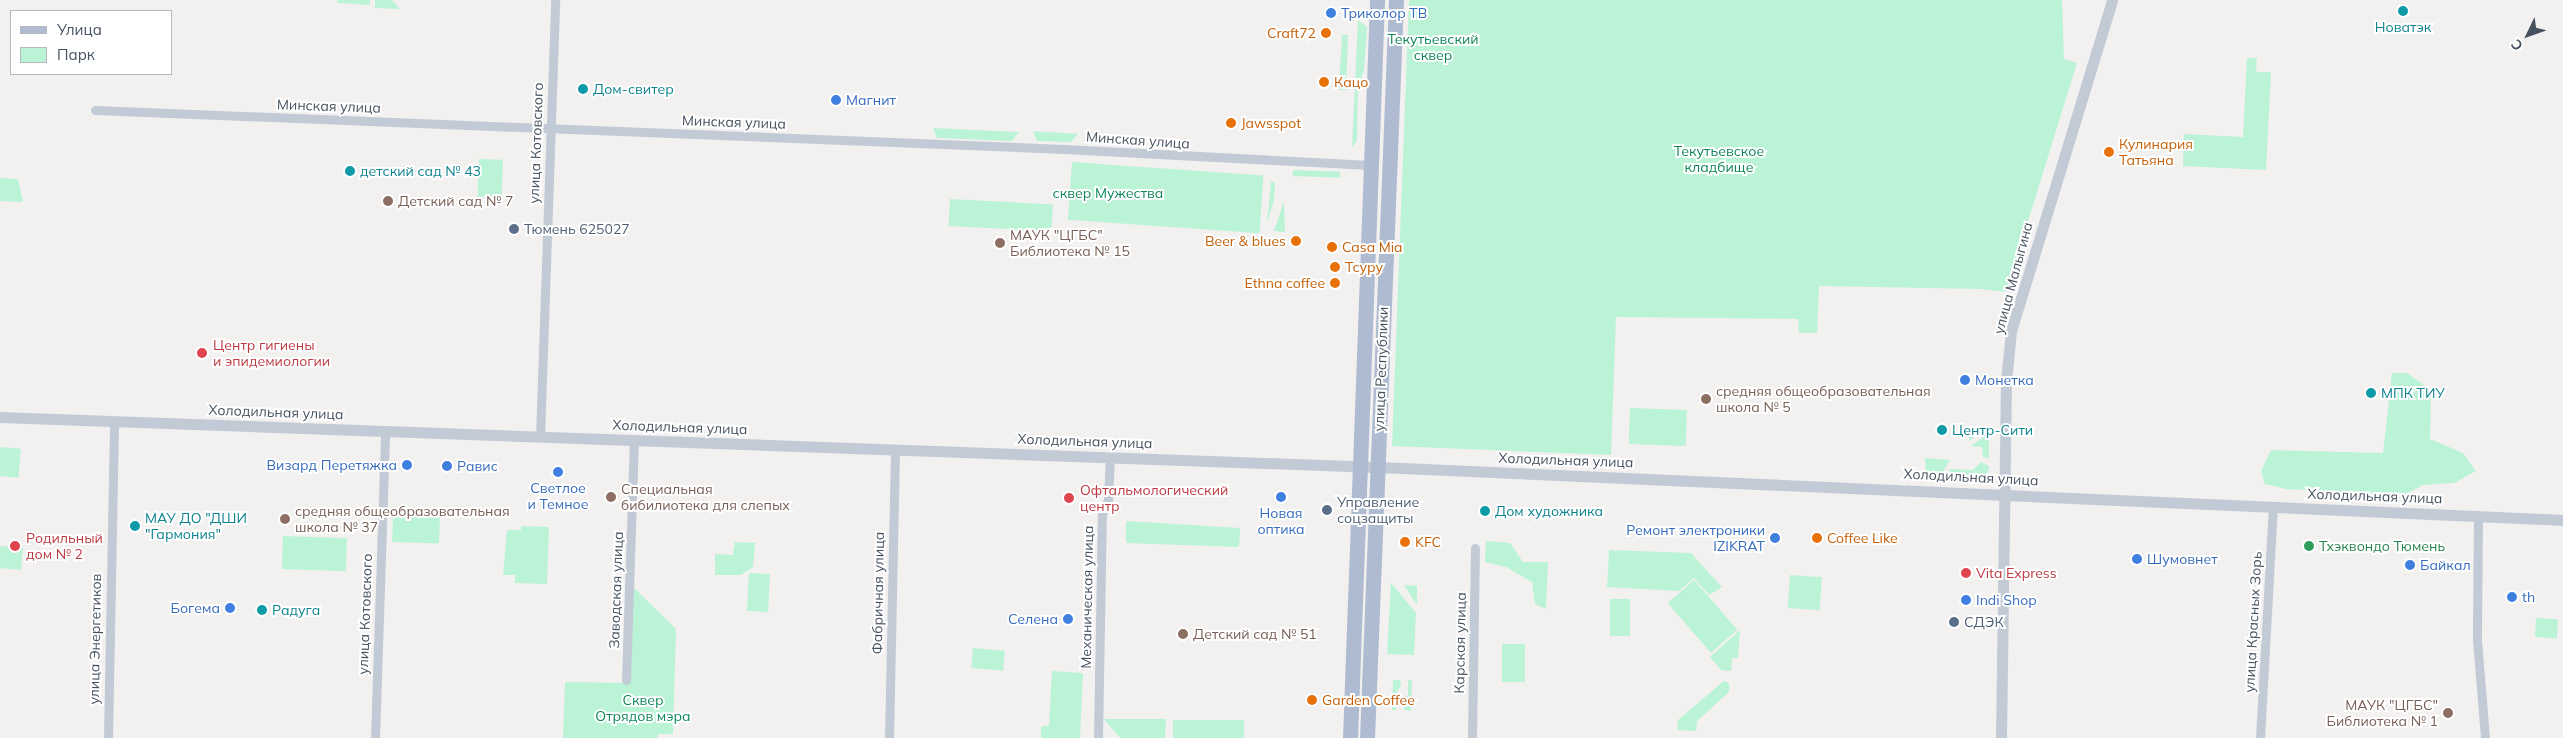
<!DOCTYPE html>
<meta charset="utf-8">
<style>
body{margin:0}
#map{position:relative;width:2563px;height:738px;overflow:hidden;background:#f3f0f0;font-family:Mulish,sans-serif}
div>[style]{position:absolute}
.green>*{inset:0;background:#bbf3d7;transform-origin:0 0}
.minor>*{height:9px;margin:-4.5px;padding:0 4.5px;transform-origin:4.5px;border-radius:4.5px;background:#c2cad6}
.tertiary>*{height:11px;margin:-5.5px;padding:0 5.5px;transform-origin:5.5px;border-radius:5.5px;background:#c2cad6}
.primary>*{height:15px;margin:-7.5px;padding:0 7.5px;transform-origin:7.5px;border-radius:7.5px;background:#aebbd1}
.dots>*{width:14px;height:14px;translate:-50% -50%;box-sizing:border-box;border:2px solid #fff;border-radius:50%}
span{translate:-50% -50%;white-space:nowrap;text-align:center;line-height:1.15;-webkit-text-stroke:4px #fff;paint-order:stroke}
.shop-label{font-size:14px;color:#366cbe}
.left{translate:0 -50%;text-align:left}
.right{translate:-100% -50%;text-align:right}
.culture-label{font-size:14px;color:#0d838f}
.food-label{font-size:14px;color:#c56008}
.park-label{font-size:14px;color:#108758}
.street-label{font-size:14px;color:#46515f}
.education-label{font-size:14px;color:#785e54}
.service-label{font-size:14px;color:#4e5e75}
.health-label{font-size:14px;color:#be3a42}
.leisure-label{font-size:14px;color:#27864d}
.legend{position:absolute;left:10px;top:10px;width:162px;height:65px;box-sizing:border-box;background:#fff;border:1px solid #b5b9bf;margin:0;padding:6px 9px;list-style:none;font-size:15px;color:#46515f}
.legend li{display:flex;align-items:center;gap:10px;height:25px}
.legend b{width:25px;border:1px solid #b5b9bf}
.north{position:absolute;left:2503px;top:10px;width:50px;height:50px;-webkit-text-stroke:4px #fff;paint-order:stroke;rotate:228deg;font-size:14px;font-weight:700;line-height:20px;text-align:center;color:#46515f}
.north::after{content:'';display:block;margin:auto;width:18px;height:22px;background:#46515f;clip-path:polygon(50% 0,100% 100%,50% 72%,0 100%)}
</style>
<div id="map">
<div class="green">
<i style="clip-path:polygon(338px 0,370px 0,370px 5px,337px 3px)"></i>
<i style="clip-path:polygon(375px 0,392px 0,400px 9px,375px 8px)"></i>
<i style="clip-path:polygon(1409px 0,2062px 0,2064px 59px,2077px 63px,2006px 292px,1981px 289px,1819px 286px,1817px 333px,1799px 333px,1798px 319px,1616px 317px,1611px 455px,1392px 446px)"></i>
<i style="clip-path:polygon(1358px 20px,1367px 27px,1364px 71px,1358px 87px,1357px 141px,1352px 147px)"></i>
<i style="clip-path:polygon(1342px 35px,1348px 35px,1346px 90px,1339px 90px)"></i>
<i style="clip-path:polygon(2247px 58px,2257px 58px,2256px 72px,2271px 72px,2266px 170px,2183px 166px,2184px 134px,2243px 137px)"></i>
<i style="clip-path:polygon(933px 128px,1019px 132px,1012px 141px,937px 138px)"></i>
<i style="clip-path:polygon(1033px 131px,1078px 134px,1071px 142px,1037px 141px)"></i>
<i style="left:479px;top:159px;width:24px;height:38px;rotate:2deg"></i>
<i style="left:1072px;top:162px;width:192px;height:58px;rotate:4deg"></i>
<i style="left:1293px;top:170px;width:47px;height:6px;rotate:2deg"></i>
<i style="clip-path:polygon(0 178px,18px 179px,23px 202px,0 201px)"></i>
<i style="clip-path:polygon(1271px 182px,1275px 182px,1274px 200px,1267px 223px)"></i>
<i style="left:950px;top:199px;width:103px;height:27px;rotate:3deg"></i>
<i style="clip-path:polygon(1284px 201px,1285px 232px,1274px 231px)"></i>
<i style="clip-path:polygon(2392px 373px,2407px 373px,2431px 390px,2430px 439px,2463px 453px,2476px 471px,2454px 483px,2423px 485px,2404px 495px,2286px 489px,2265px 484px,2261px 471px,2271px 450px,2383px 453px)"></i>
<i style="left:1630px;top:408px;width:57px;height:36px;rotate:2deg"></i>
<i style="clip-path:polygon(1969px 428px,1988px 428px,1969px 441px)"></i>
<i style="clip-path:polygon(1989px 433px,1989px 458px,1983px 457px,1982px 447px,1971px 446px)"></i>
<i style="left:0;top:447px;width:21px;height:29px;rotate:5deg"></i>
<i style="clip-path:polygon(1925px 458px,1950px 460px,1941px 475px,1926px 473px)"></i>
<i style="clip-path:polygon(1981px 462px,1989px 466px,1988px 472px,1981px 478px,1946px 476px,1950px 469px,1973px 470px)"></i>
<i style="left:393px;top:516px;width:47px;height:26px;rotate:2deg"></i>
<i style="clip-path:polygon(1126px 521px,1240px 528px,1239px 547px,1126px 543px)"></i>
<i style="clip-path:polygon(521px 526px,549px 527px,547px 584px,515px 583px,515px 575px,503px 575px,507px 530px,521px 530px)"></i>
<i style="left:283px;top:536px;width:64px;height:33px;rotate:2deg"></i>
<i style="clip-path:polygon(1486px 541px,1510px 543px,1523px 562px,1548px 562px,1546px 609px,1535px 604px,1532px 582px,1506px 567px,1485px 562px)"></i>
<i style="clip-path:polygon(735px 542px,755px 543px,753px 567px,741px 575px,715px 575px,715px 554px,733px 555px)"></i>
<i style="left:0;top:546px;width:23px;height:22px;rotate:5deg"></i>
<i style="clip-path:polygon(1609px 550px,1691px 553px,1722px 587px,1709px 595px,1694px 578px,1679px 591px,1607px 587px)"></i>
<i style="left:749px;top:573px;width:21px;height:38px;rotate:3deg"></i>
<i style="left:1790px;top:575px;width:32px;height:33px;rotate:4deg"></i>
<i style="left:1694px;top:580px;width:66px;height:35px;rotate:49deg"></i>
<i style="clip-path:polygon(1391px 583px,1416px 613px,1414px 655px,1387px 654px)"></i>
<i style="clip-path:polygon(1404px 585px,1417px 586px,1417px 605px)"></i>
<i style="clip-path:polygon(632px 586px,676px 629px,673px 734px,658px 734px,657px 738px,563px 738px,565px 682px,628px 683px)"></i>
<i style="left:1610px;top:599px;width:20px;height:37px"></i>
<i style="left:2536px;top:618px;width:22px;height:19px;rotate:3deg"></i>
<i style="clip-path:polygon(1740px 630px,1738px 658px,1732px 658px,1731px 671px,1721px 670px,1710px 657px)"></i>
<i style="left:1502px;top:644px;width:23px;height:38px"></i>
<i style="left:973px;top:648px;width:32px;height:20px;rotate:5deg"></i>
<i style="clip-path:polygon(1052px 671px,1083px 673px,1080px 738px,1041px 738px,1041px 726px,1049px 726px)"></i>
<i style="clip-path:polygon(1393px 680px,1400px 680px,1401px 685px,1396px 693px,1396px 710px,1392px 710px)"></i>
<i style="clip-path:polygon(1408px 680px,1412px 681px,1411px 711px,1404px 710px,1403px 699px,1408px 696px)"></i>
<i style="clip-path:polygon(1724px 681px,1729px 683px,1729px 692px,1697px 721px,1696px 731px,1677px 730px,1678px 720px)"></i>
<i style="clip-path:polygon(1104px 719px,1166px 719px,1165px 738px,1120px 738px)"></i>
<i style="left:1173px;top:720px;width:71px;height:18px"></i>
</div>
<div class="minor">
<i style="left:95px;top:110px;width:970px;rotate:2.3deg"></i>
<i style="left:1064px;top:149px;width:306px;rotate:3deg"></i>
<i style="left:540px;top:437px;width:437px;rotate:-88deg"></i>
<i style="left:2478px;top:516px;width:124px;rotate:90.5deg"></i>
<i style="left:2477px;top:640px;width:98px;rotate:85.3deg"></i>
<i style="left:626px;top:680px;width:240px;rotate:-88.1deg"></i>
<i style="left:108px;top:738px;width:317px;rotate:-88.9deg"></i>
<i style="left:375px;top:738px;width:306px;rotate:-88.1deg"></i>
<i style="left:889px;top:738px;width:289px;rotate:-88.8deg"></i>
<i style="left:1098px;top:738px;width:223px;rotate:-89deg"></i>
<i style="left:1102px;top:515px;width:17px;rotate:-69deg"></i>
<i style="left:1108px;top:499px;width:42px;rotate:-87.3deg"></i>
<i style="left:1472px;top:738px;width:190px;rotate:-89.1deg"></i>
<i style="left:2260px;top:738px;width:231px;rotate:-86.8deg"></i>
</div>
<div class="tertiary">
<i style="left:0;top:417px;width:1403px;rotate:2.08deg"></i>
<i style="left:1402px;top:468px;width:1162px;rotate:2.56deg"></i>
<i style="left:2001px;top:738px;width:356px;rotate:-89.2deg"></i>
<i style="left:2006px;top:382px;width:51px;rotate:-84.4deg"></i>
<i style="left:2011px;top:331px;width:346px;rotate:-73deg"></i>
</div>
<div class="primary">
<i style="left:1350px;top:738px;width:738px;rotate:-87.9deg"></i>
<i style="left:1367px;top:738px;width:739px;rotate:-87.75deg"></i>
</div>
<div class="dots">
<i style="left:2403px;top:11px;background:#0f9aa8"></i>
<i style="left:1331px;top:13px;background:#3f7fe0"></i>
<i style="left:1326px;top:33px;background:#e8710a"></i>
<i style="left:1324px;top:82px;background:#e8710a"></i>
<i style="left:583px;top:89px;background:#0f9aa8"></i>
<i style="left:836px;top:100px;background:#3f7fe0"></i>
<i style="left:1231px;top:123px;background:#e8710a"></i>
<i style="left:2109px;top:152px;background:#e8710a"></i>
<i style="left:350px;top:171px;background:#0f9aa8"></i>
<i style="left:388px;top:201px;background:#8d6e63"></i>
<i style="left:514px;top:229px;background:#5c6f8a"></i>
<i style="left:1296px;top:241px;background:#e8710a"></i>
<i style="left:1000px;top:243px;background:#8d6e63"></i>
<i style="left:1332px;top:247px;background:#e8710a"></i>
<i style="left:1335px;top:267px;background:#e8710a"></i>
<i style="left:1335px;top:283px;background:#e8710a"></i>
<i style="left:202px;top:353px;background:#e0444e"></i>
<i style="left:1965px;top:380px;background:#3f7fe0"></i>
<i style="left:2371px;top:393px;background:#0f9aa8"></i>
<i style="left:1706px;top:399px;background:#8d6e63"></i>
<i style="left:1942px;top:430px;background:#0f9aa8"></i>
<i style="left:407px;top:465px;background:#3f7fe0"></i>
<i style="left:447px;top:466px;background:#3f7fe0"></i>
<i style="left:558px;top:472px;background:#3f7fe0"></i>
<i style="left:611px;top:497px;background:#8d6e63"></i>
<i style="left:1281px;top:497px;background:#3f7fe0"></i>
<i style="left:1069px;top:498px;background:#e0444e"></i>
<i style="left:1327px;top:510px;background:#5c6f8a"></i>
<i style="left:1485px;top:511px;background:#0f9aa8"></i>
<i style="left:285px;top:519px;background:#8d6e63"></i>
<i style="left:135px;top:526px;background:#0f9aa8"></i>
<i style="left:1775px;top:538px;background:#3f7fe0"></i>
<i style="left:1817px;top:538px;background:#e8710a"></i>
<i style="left:1405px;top:542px;background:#e8710a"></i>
<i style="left:15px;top:546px;background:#e0444e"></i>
<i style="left:2309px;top:546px;background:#2e9e5b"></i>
<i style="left:2137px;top:559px;background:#3f7fe0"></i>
<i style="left:2410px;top:565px;background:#3f7fe0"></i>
<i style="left:1966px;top:573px;background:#e0444e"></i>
<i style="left:2512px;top:597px;background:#3f7fe0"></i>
<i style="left:1966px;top:600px;background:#3f7fe0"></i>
<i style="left:230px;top:608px;background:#3f7fe0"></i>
<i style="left:262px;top:610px;background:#0f9aa8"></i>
<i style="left:1068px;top:619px;background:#3f7fe0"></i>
<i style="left:1954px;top:622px;background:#5c6f8a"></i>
<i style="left:1183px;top:634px;background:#8d6e63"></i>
<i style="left:1312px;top:700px;background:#e8710a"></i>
<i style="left:2448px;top:713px;background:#8d6e63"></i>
</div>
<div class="shop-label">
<span class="left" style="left:1341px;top:13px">Триколор ТВ</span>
<span class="left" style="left:846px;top:100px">Магнит</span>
<span class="left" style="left:1975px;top:380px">Монетка</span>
<span class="right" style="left:397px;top:465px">Визард Перетяжка</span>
<span class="left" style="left:457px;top:466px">Равис</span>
<span style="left:558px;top:496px">Светлое<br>и Темное</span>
<span style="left:1281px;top:521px">Новая<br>оптика</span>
<span class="right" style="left:1765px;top:538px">Ремонт электроники<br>IZIKRAT</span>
<span class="left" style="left:2147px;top:559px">Шумовнет</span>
<span class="left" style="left:2420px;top:565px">Байкал</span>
<span class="left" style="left:2522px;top:597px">th</span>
<span class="left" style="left:1976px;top:600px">Indi Shop</span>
<span class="right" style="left:220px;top:608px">Богема</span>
<span class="right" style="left:1058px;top:619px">Селена</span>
</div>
<div class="culture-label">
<span style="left:2403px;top:27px">Новатэк</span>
<span class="left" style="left:593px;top:89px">Дом-свитер</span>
<span class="left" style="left:360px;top:171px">детский сад № 43</span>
<span class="left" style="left:2381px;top:393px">МПК ТИУ</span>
<span class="left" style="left:1952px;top:430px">Центр-Сити</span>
<span class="left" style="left:1495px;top:511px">Дом художника</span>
<span class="left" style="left:145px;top:526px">МАУ ДО "ДШИ<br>"Гармония"</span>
<span class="left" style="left:272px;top:610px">Радуга</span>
</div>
<div class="food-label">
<span class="right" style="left:1316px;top:33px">Craft72</span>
<span class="left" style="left:1334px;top:82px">Кацо</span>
<span class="left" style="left:1241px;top:123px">Jawsspot</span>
<span class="left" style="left:2119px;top:152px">Кулинария<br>Татьяна</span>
<span class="right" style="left:1286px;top:241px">Beer &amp; blues</span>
<span class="left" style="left:1342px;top:247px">Casa Mia</span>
<span class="left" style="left:1345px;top:267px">Тсуру</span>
<span class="right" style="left:1325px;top:283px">Ethna coffee</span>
<span class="left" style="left:1827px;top:538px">Coffee Like</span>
<span class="left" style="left:1415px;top:542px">KFC</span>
<span class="left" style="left:1322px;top:700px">Garden Coffee</span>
</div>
<div class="park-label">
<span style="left:1433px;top:47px">Текутьевский<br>сквер</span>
<span style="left:1719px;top:159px">Текутьевское<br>кладбище</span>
<span style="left:1108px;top:193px">сквер Мужества</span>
<span style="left:643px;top:708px">Сквер<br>Отрядов мэра</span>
</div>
<div class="street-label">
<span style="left:329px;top:106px;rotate:2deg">Минская улица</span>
<span style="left:734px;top:122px;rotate:2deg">Минская улица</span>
<span style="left:1138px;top:140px;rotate:4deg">Минская улица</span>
<span style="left:536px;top:143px;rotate:-88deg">улица Котовского</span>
<span style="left:2013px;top:278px;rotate:-75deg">улица Малыгина</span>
<span style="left:1381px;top:369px;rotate:-88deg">улица Республики</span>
<span style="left:276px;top:412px;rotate:2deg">Холодильная улица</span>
<span style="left:680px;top:427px;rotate:2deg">Холодильная улица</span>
<span style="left:1085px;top:441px;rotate:2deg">Холодильная улица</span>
<span style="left:1566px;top:460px;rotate:2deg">Холодильная улица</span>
<span style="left:1971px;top:477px;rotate:3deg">Холодильная улица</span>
<span style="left:2375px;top:496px;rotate:2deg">Холодильная улица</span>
<span style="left:616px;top:590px;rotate:-88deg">Заводская улица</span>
<span style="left:878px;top:593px;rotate:-89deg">Фабричная улица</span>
<span style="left:1087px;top:597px;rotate:-89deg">Механическая улица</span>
<span style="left:365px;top:614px;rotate:-88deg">улица Котовского</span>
<span style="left:2253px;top:622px;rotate:-87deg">улица Красных Зорь</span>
<span style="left:95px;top:639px;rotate:-89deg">улица Энергетиков</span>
<span style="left:1460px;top:643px;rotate:-89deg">Карская улица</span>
</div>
<div class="education-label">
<span class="left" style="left:398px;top:201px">Детский сад № 7</span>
<span class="left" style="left:1010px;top:243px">МАУК "ЦГБС"<br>Библиотека № 15</span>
<span class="left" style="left:1716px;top:399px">средняя общеобразовательная<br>школа № 5</span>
<span class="left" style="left:621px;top:497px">Специальная<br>бибилиотека для слепых</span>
<span class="left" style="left:295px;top:519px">средняя общеобразовательная<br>школа № 37</span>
<span class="left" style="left:1193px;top:634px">Детский сад № 51</span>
<span class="right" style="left:2438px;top:713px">МАУК "ЦГБС"<br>Библиотека № 1</span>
</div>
<div class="service-label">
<span class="left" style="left:524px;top:229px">Тюмень 625027</span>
<span class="left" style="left:1337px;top:510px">Управление<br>соцзащиты</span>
<span class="left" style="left:1964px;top:622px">СДЭК</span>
</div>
<div class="health-label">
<span class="left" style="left:213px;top:353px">Центр гигиены<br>и эпидемиологии</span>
<span class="left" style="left:1080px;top:498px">Офтальмологический<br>центр</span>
<span class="left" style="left:26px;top:546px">Родильный<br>дом № 2</span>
<span class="left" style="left:1976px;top:573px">Vita Express</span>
</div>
<div class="leisure-label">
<span class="left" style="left:2319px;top:546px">Тхэквондо Тюмень</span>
</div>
<ul class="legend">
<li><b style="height:6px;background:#aebbd1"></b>Улица</li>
<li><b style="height:14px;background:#bbf3d7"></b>Парк</li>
</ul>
<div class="north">С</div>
</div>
